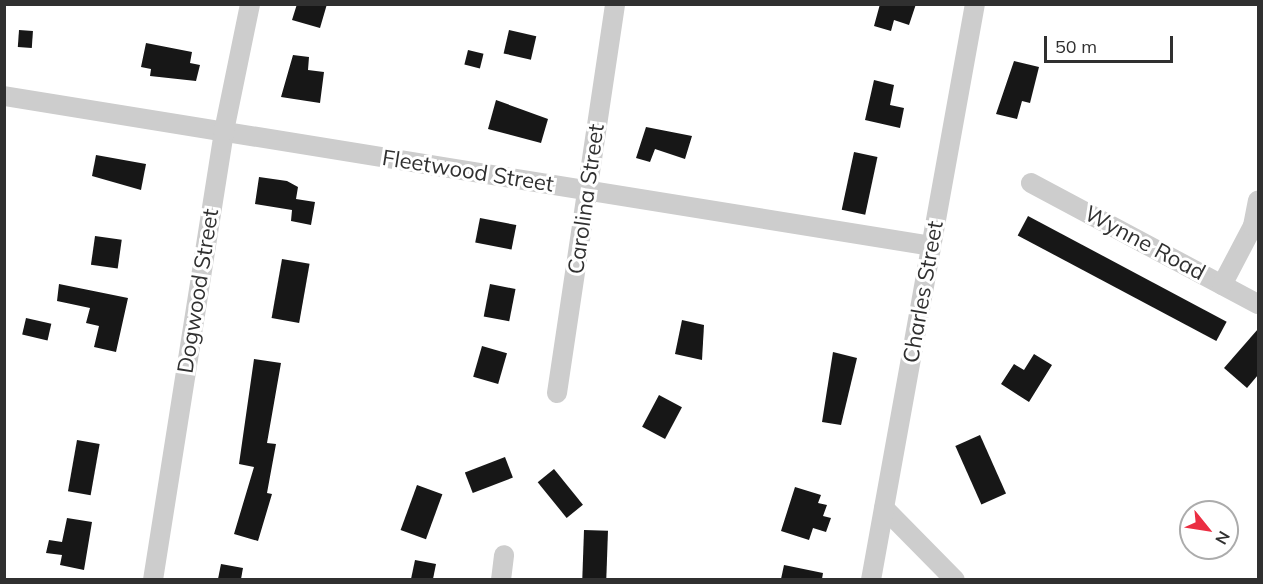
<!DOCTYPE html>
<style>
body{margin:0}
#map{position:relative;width:1263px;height:584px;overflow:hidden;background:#fff;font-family:Mulish,sans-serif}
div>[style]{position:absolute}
.building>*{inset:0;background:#171717;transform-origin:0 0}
.minor>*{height:20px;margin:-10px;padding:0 10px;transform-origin:10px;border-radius:10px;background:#cdcdcd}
span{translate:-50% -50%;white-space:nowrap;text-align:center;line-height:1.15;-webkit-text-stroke:6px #fff;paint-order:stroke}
.street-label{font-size:22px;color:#303030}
.frame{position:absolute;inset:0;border:6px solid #303030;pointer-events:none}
.north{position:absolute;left:1179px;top:500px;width:60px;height:60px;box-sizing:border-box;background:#fff;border:2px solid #acacac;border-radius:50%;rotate:120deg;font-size:16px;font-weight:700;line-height:24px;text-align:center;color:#303030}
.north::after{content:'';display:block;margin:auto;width:21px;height:27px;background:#eb2e42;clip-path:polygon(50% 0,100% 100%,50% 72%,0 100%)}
.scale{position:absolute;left:1044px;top:36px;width:129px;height:27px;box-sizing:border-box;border:3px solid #303030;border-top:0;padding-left:8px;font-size:18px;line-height:21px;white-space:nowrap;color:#303030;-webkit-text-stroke:4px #fff;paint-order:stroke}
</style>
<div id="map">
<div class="building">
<i style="clip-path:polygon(297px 4px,327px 4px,320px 28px,292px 20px)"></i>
<i style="clip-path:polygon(880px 4px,916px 4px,909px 25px,894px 20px,891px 31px,874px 26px)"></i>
<i style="left:19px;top:30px;width:14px;height:17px;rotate:4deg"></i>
<i style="left:509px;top:30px;width:28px;height:24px;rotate:13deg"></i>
<i style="clip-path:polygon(146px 43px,192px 52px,190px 63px,200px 65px,196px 81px,150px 76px,151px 69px,141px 67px)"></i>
<i style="left:468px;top:50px;width:16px;height:15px;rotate:14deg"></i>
<i style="clip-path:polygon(293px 55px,309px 57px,308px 70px,324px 72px,320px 103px,281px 97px)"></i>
<i style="clip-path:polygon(1014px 61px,1039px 67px,1030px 103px,1022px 101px,1017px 119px,996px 114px)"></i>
<i style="clip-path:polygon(874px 80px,894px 85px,890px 105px,904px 108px,900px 128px,865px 120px)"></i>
<i style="clip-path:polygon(496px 100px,548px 119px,541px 143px,488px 129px)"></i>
<i style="clip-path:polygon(646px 127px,692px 136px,685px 159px,655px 149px,650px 162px,636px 158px)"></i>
<i style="left:854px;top:152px;width:24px;height:59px;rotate:12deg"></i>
<i style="clip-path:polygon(96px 155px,146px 164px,141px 190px,92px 176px)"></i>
<i style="clip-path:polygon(259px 177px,287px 181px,298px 187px,296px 199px,315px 202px,311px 225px,291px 221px,292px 210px,255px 204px)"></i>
<i style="left:1028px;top:216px;width:225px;height:22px;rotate:28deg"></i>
<i style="left:480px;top:218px;width:37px;height:25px;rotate:11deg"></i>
<i style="left:95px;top:236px;width:27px;height:29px;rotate:8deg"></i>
<i style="left:282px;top:259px;width:28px;height:60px;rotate:10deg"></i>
<i style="clip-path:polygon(59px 284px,128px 298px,116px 352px,94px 347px,99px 326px,86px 323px,90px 308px,57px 301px)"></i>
<i style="left:490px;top:284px;width:26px;height:33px;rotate:11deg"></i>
<i style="left:26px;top:318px;width:26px;height:17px;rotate:13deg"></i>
<i style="clip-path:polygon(682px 320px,704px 325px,702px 360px,675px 354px)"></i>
<i style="clip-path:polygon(1258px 329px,1258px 375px,1247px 388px,1224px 368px)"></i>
<i style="left:482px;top:346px;width:26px;height:32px;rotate:16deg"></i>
<i style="clip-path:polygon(833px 352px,857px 358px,841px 425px,822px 422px)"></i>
<i style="clip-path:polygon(1034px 354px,1052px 365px,1029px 402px,1001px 384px,1014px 364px,1024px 370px)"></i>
<i style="clip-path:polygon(254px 359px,281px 363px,267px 443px,276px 444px,267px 493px,272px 494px,258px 541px,234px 534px,254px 467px,239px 464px)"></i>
<i style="left:659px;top:395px;width:26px;height:36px;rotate:28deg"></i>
<i style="left:980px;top:435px;width:64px;height:27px;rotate:66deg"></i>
<i style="left:77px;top:440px;width:23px;height:52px;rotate:10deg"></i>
<i style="left:505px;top:457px;width:22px;height:43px;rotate:69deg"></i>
<i style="left:554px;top:469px;width:46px;height:21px;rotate:51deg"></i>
<i style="left:417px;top:485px;width:27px;height:48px;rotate:20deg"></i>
<i style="clip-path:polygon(795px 487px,821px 495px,818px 503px,827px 505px,823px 516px,831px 518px,826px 532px,813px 528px,809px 540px,781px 531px)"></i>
<i style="clip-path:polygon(67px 518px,92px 522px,84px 570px,60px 565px,62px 555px,46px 553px,49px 540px,62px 542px)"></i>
<i style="left:584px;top:530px;width:24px;height:49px;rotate:2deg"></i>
<i style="clip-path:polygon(415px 560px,436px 564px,433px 579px,411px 579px)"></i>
<i style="clip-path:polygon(221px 564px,243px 568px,241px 579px,218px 579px)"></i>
<i style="clip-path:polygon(784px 565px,823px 573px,822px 579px,781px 579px)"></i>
</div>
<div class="minor">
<i style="left:4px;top:96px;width:939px;rotate:9.19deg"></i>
<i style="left:1031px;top:183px;width:257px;rotate:28.1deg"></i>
<i style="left:1222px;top:285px;width:67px;rotate:-62.3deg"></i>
<i style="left:1253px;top:226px;width:26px;rotate:-79deg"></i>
<i style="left:557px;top:393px;width:393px;rotate:-81.5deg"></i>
<i style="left:884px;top:508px;width:101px;rotate:45.4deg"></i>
<i style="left:153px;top:580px;width:455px;rotate:-81deg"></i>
<i style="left:224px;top:131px;width:130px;rotate:-78.4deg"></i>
<i style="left:501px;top:580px;width:25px;rotate:-83deg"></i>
<i style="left:871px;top:580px;width:585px;rotate:-79.77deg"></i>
</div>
<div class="street-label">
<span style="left:468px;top:171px;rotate:9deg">Fleetwood Street</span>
<span style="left:586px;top:199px;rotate:-82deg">Carolina Street</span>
<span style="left:1145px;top:243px;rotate:28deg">Wynne Road</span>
<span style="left:198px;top:291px;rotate:-81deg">Dogwood Street</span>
<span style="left:923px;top:292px;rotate:-80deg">Charles Street</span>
</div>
<div class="frame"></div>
<div class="north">N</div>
<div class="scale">50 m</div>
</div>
